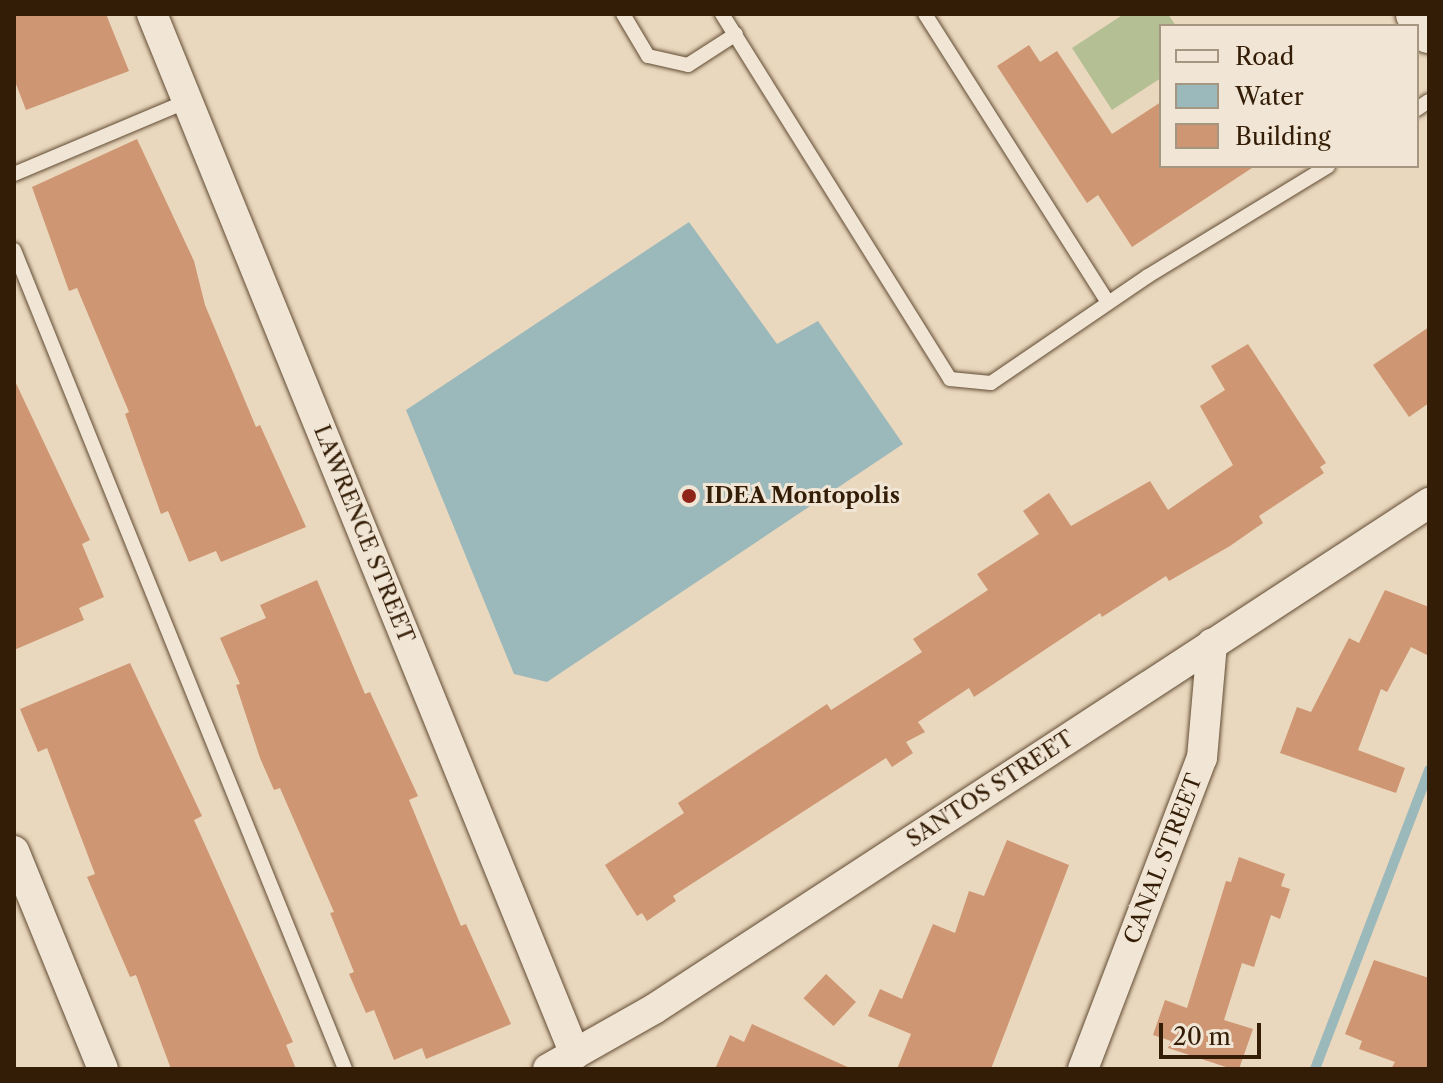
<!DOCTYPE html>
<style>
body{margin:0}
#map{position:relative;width:1443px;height:1083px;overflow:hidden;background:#ead8be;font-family:"Libre Caslon Text",serif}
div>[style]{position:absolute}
.green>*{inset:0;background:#b4bf94}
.water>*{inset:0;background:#9bb8bb}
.stream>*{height:10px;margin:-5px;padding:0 5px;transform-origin:5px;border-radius:5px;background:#9bb8bb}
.building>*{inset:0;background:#ce9672;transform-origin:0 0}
.roads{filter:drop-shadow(0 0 2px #624c34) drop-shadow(0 0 2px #624c34)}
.lane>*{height:14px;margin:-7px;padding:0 7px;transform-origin:7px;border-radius:7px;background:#f1e6d5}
.street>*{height:30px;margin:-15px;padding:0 15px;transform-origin:15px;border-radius:15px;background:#f1e6d5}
.secondary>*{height:42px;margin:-21px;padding:0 21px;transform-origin:21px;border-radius:21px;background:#f1e6d5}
.dots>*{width:22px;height:22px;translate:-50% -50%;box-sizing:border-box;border:4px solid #f1e6d5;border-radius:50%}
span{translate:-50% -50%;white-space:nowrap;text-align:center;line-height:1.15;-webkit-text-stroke:6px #f1e6d5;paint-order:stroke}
.poi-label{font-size:22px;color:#341d06;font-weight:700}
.left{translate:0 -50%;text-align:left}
.street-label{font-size:22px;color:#341d06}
.frame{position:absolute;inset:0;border:16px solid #341d06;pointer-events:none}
.legend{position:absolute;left:1159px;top:24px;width:260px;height:144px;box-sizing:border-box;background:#f1e6d5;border:2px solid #a59682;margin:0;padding:10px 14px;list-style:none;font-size:24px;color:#341d06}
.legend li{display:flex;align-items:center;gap:16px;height:40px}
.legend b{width:40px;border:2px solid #a59682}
.scale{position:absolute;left:1159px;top:1023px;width:102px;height:36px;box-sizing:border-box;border:4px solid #341d06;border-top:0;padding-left:10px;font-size:24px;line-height:28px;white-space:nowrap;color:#341d06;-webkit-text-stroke:6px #f1e6d5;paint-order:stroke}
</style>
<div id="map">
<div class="green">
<i style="clip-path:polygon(1124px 14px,1168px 14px,1176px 26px,1161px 26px,1161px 78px,1112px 110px,1072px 48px)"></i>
</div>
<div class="water">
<i style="clip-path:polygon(689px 222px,777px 344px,818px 321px,903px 444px,547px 682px,514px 674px,406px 410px)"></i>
</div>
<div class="stream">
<i style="left:1315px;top:1069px;width:320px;rotate:-69.1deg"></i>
</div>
<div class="building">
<i style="clip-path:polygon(14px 14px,106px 14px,129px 71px,26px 110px,14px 79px)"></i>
<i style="clip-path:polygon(1029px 45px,1040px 62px,1057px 51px,1112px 134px,1161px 102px,1161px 166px,1255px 166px,1132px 247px,1098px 195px,1087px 203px,997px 66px)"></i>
<i style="clip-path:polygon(137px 139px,194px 261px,205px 305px,256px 427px,260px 425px,306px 527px,221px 562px,216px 551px,189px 562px,168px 511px,161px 514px,125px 414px,129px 412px,77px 288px,69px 291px,32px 187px)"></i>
<i style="clip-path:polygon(1429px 327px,1429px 403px,1409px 417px,1373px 365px)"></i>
<i style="clip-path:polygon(1248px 344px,1326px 463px,1320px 467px,1324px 473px,1259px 516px,1263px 523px,1230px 546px,1169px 581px,1166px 576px,1102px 617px,1100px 613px,974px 697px,969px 688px,918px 722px,925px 732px,906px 742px,913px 753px,892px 767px,886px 758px,673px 896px,676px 901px,647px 921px,642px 913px,637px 916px,605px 865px,684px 813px,678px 803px,827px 704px,831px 710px,922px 652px,913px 639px,988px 590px,977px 574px,1039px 534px,1023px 511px,1049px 493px,1071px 526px,1150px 481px,1168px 510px,1233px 465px,1200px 406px,1225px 390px,1211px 366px)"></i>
<i style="clip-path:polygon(14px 379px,90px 540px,82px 544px,104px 597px,79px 608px,84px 620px,14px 650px)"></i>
<i style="clip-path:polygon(317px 580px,365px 694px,370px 692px,418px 796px,409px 800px,461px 926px,466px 924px,511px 1024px,426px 1059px,422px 1048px,394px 1060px,374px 1010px,366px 1013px,349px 974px,354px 972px,330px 913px,334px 912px,280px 788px,274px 790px,260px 758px,236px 685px,240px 684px,220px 638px,266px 618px,260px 605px)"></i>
<i style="clip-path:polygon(1385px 590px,1429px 607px,1429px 656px,1411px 647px,1387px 692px,1381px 689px,1358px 750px,1405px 768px,1396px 793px,1280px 753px,1297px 707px,1311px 712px,1349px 638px,1359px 643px)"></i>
<i style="clip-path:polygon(130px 663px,202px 816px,194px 820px,293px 1042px,286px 1045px,296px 1069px,171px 1069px,136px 975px,130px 977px,87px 877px,95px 874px,47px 748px,38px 752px,20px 709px)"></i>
<i style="clip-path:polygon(1007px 840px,1069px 865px,991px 1069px,897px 1069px,911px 1034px,868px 1016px,880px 989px,902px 999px,933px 924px,955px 933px,969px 891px,984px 896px)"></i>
<i style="clip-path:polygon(1239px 857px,1285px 874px,1281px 886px,1290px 889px,1280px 919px,1271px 915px,1254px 967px,1242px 963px,1224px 1020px,1253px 1029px,1239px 1069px,1232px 1069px,1168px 1048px,1171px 1041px,1153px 1035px,1165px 1000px,1187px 1008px,1226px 881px,1231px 882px)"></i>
<i style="clip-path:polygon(1374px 960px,1429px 978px,1429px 1069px,1391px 1069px,1395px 1062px,1359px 1049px,1362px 1041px,1345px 1034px)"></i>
<i style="left:826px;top:974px;width:41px;height:33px;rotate:43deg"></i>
<i style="clip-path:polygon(752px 1024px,852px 1069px,715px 1069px,730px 1035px,744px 1042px)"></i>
</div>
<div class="roads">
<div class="lane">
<i style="left:623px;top:14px;width:49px;rotate:59.2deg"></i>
<i style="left:648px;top:56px;width:41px;rotate:12.7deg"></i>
<i style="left:688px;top:65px;width:57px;rotate:-32.9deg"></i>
<i style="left:722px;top:14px;width:430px;rotate:58deg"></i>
<i style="left:950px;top:379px;width:41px;rotate:5.6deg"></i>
<i style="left:991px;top:383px;width:190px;rotate:-34.3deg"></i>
<i style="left:1148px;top:276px;width:211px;rotate:-31.4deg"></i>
<i style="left:925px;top:14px;width:341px;rotate:57.6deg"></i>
<i style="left:1417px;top:109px;width:14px;rotate:-34deg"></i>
<i style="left:14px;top:174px;width:189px;rotate:-22.8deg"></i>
<i style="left:14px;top:250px;width:883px;rotate:67.99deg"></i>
</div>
<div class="street">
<i style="left:152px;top:14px;width:1123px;rotate:67.87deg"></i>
<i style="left:14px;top:851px;width:235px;rotate:67.8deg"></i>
<i style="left:548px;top:1069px;width:122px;rotate:-29.5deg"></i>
<i style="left:654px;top:1009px;width:926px;rotate:-33.14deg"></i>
<i style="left:1083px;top:1069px;width:333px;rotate:-69.1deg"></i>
<i style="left:1202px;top:758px;width:115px;rotate:-85deg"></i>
</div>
<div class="secondary">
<i style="left:1417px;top:14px;width:22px;rotate:56deg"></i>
</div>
</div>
<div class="dots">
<i style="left:689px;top:496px;background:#8f2418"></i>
</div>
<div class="poi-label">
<span class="left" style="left:705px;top:496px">IDEA Montopolis</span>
</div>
<div class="street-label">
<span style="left:364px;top:534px;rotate:68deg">LAWRENCE STREET</span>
<span style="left:990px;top:789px;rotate:-33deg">SANTOS STREET</span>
<span style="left:1163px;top:859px;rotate:-69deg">CANAL STREET</span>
</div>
<div class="frame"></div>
<ul class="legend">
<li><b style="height:10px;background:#f1e6d5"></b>Road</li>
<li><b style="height:22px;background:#9bb8bb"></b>Water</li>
<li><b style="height:22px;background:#ce9672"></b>Building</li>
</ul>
<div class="scale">20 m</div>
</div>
